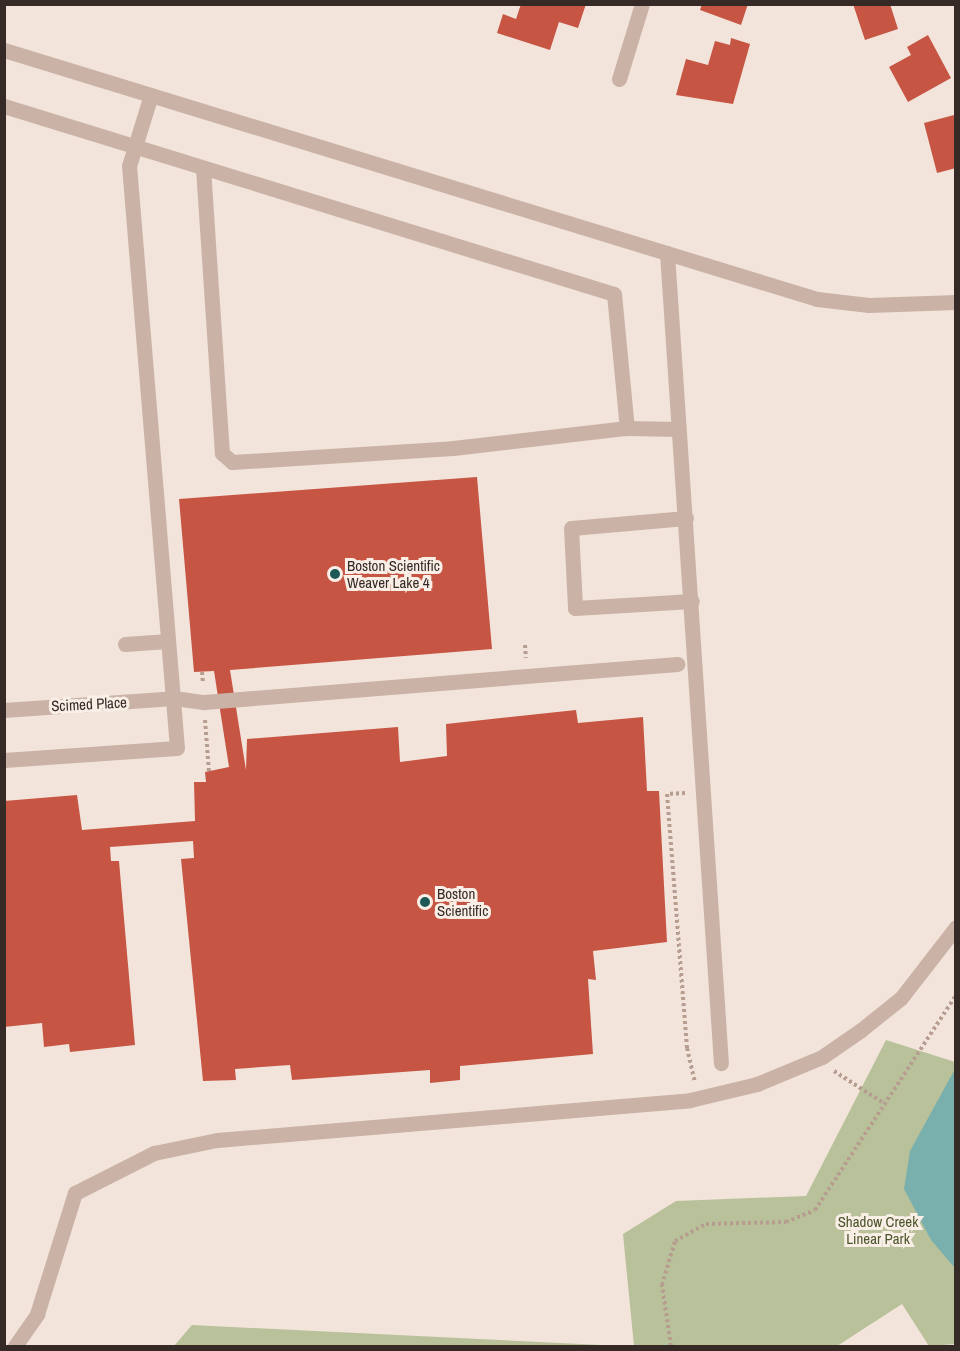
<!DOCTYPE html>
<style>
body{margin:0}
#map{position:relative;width:960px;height:1351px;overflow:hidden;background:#f2e4da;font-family:"Archivo Narrow",sans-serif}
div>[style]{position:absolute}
.green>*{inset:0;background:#b8c19a}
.water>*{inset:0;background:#79afac}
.building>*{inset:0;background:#c75543}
.path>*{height:4px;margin-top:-2px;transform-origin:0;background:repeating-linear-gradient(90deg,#b69d90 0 3px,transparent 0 6px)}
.minor>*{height:15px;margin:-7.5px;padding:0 7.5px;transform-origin:7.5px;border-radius:7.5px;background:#cab3a6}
.dots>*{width:16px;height:16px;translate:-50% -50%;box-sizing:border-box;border:3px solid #faefe7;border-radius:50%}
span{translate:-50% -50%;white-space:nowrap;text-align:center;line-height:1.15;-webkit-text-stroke:6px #faefe7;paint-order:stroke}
.poi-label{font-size:15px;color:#362a27}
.left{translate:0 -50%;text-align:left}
.street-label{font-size:15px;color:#362a27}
.park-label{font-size:15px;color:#4a552b}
.frame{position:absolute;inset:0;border:6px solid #362a27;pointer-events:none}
</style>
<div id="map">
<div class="green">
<i style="clip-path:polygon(886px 1040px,955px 1062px,956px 1344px,929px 1346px,902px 1304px,837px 1346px,634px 1346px,623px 1234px,676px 1201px,806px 1196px)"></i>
<i style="clip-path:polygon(192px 1325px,622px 1346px,174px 1346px)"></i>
</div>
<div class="water">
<i style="clip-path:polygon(955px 1069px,955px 1268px,931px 1240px,904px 1189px,910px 1151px)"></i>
</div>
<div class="building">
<i style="clip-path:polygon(521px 4px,586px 4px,578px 28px,559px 22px,550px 50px,497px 33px,503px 14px,516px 19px)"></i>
<i style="clip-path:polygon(702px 4px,748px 4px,741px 25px,700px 10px)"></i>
<i style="clip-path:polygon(853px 4px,890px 4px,898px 29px,865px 40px)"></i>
<i style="clip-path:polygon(928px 35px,951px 78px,908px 102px,889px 67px,911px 55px,907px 47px)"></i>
<i style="clip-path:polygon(731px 38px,750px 44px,733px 104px,676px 95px,686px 59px,708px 65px,715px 41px,730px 45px)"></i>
<i style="clip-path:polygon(954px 115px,956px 168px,937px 173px,924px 123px)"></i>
<i style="clip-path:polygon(477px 477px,492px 649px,230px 670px,246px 770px,247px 739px,398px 727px,400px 762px,447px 756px,446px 724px,576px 710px,578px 723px,643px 717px,647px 791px,659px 791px,667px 942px,593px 951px,596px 980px,588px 979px,593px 1054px,460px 1066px,460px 1080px,430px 1083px,430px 1070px,292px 1080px,290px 1065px,235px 1069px,236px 1080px,203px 1081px,181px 859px,194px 858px,193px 841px,110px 847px,111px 861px,119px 861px,135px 1045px,70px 1052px,69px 1044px,44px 1047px,42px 1023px,4px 1027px,4px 801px,77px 795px,82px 830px,195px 821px,194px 782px,206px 782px,205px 772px,229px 767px,214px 671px,194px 672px,179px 499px)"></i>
</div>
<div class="path">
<i style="left:525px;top:645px;width:13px;rotate:86deg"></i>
<i style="left:202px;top:672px;width:11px;rotate:85deg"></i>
<i style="left:205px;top:720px;width:52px;rotate:85.6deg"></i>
<i style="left:685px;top:793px;width:18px;rotate:177deg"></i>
<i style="left:667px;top:794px;width:255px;rotate:85.5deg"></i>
<i style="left:687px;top:1048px;width:35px;rotate:77deg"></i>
<i style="left:834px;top:1071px;width:57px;rotate:32.9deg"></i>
<i style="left:671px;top:1346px;width:62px;rotate:-98.4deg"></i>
<i style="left:662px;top:1285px;width:46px;rotate:-73.5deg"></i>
<i style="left:675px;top:1241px;width:35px;rotate:-29deg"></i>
<i style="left:706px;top:1224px;width:80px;rotate:-1.4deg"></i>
<i style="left:786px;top:1222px;width:31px;rotate:-22deg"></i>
<i style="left:815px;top:1210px;width:257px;rotate:-56.7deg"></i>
</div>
<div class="minor">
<i style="left:4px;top:50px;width:850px;rotate:17.03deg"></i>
<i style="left:817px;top:299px;width:52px;rotate:6.6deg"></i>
<i style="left:869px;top:305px;width:87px;rotate:-2deg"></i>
<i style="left:619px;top:79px;width:78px;rotate:-73deg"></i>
<i style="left:4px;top:106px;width:638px;rotate:17.13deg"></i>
<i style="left:614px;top:294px;width:135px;rotate:84.5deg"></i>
<i style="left:203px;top:168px;width:286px;rotate:86.2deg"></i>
<i style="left:222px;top:453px;width:13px;rotate:42deg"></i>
<i style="left:232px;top:462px;width:221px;rotate:-3.6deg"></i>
<i style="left:453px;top:448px;width:175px;rotate:-6.6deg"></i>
<i style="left:627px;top:428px;width:51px;rotate:1.1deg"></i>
<i style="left:667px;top:253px;width:812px;rotate:86.19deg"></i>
<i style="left:686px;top:518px;width:115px;rotate:175deg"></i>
<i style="left:571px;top:528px;width:80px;rotate:87.1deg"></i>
<i style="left:575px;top:608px;width:117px;rotate:-3.4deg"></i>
<i style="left:125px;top:644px;width:43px;rotate:-4deg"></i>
<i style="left:4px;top:710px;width:170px;rotate:-4deg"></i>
<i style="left:174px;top:698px;width:30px;rotate:8deg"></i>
<i style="left:204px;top:702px;width:475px;rotate:-4.6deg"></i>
<i style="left:4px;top:760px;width:173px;rotate:-4deg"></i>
<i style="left:177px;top:748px;width:584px;rotate:-94.71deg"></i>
<i style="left:129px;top:166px;width:74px;rotate:-72.8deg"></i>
<i style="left:15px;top:1346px;width:39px;rotate:-55deg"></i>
<i style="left:37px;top:1314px;width:127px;rotate:-72.6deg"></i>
<i style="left:75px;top:1193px;width:89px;rotate:-26.9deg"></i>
<i style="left:154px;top:1153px;width:64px;rotate:-11.7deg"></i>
<i style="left:217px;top:1140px;width:475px;rotate:-4.8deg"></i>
<i style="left:690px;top:1100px;width:69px;rotate:-13.4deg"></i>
<i style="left:757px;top:1084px;width:70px;rotate:-22.6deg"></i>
<i style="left:822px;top:1057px;width:47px;rotate:-34.7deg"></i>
<i style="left:861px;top:1030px;width:51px;rotate:-38.7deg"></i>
<i style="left:901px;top:998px;width:90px;rotate:-52.2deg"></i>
</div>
<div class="dots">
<i style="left:335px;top:574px;background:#1c5856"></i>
<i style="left:425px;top:902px;background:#1c5856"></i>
</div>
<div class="poi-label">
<span class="left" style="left:347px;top:574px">Boston Scientific<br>Weaver Lake 4</span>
<span class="left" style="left:437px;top:902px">Boston<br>Scientific</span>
</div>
<div class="street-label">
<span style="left:89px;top:704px;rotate:-3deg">Scimed Place</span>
</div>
<div class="park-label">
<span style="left:878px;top:1230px">Shadow Creek<br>Linear Park</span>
</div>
<div class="frame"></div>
</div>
